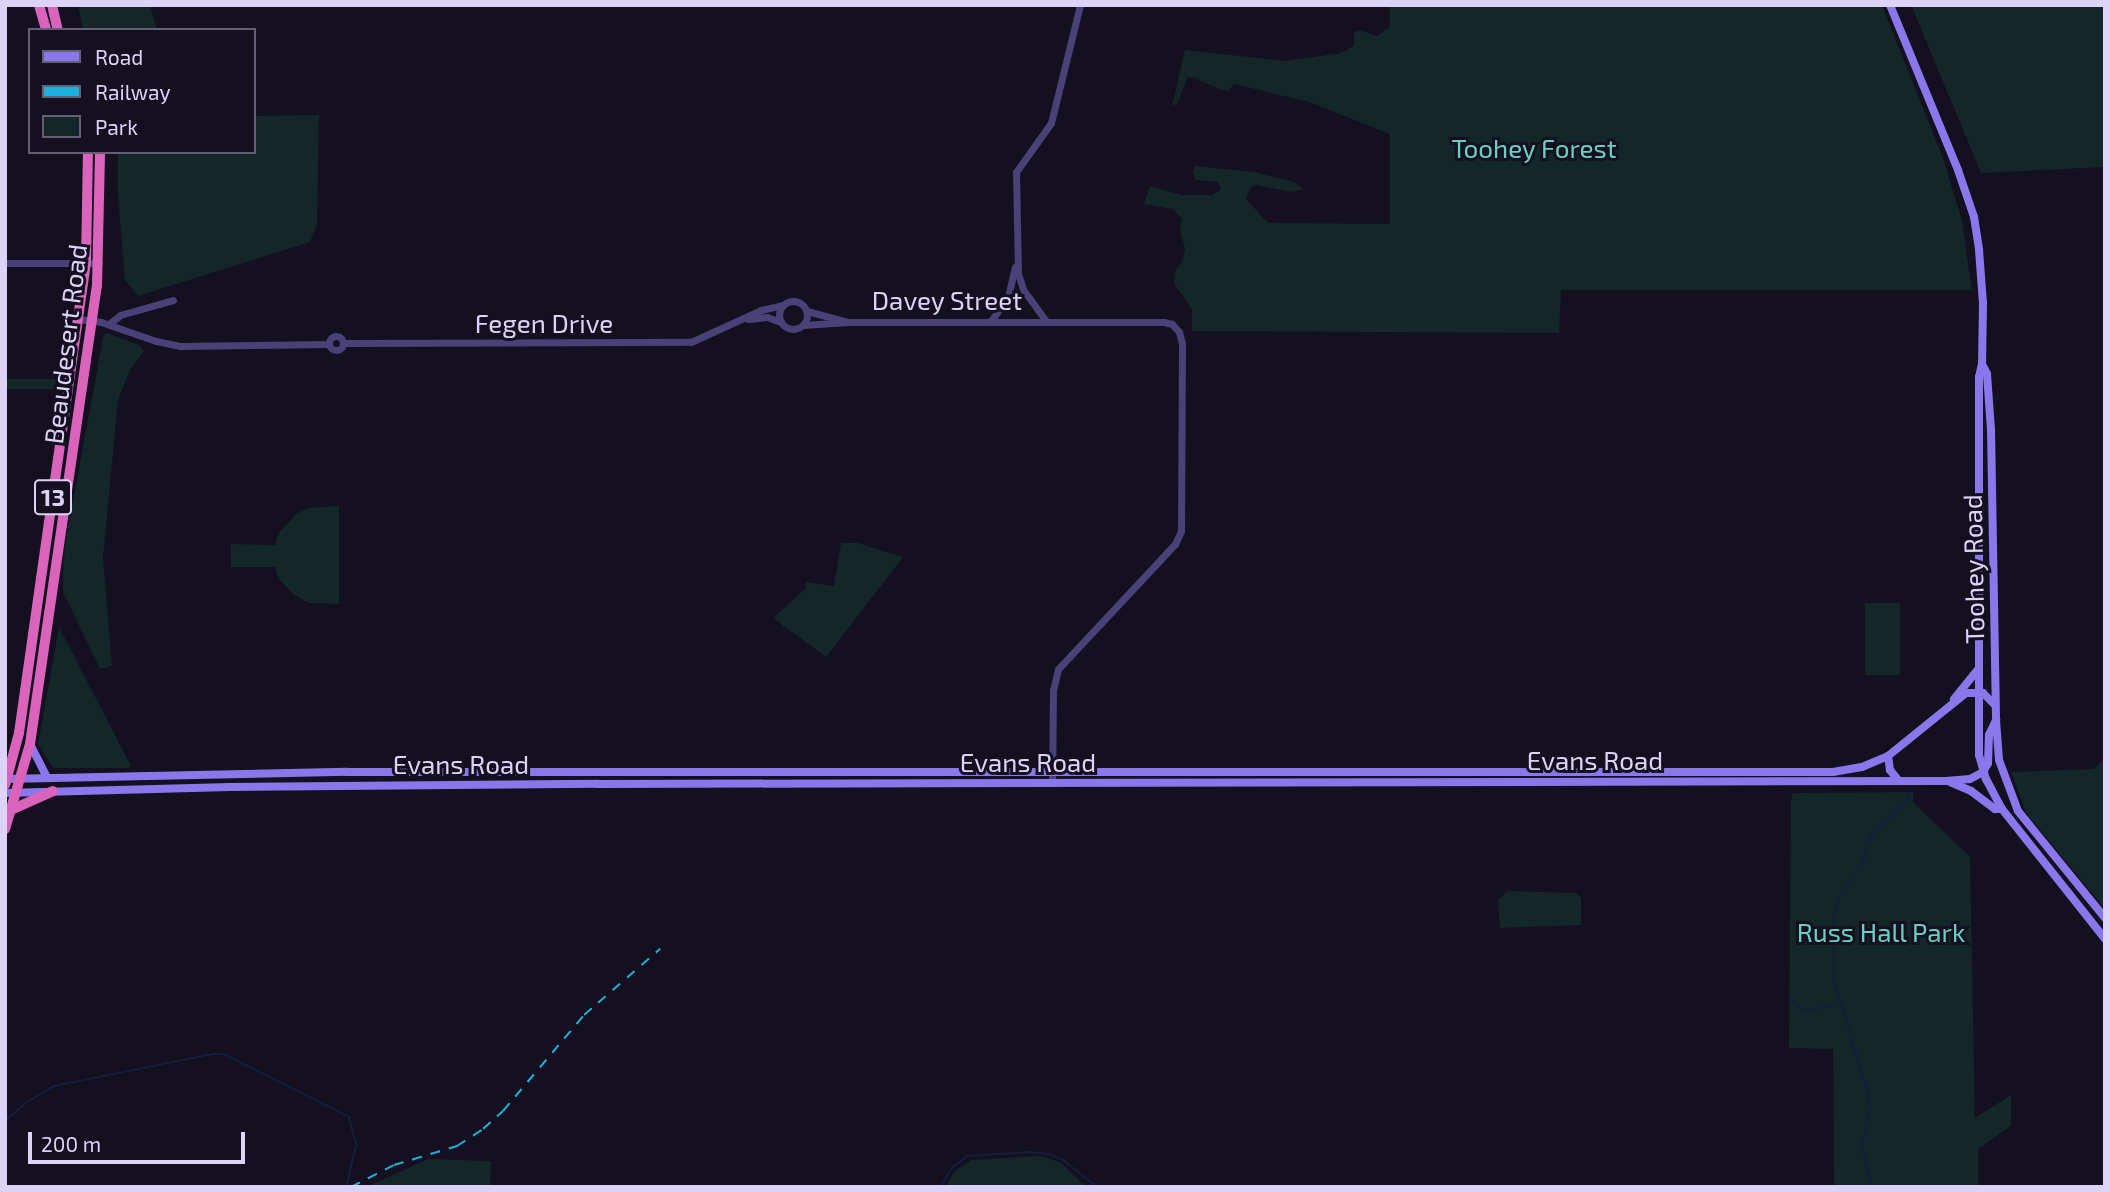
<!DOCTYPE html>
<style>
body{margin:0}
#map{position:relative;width:2110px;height:1192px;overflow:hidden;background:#14101f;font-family:"Exo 2",sans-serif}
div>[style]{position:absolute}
.green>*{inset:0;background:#132628;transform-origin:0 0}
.stream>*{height:2px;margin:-1px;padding:0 1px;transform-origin:1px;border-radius:1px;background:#141e3f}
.tertiary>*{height:7px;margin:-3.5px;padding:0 3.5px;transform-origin:3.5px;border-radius:3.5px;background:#4a4178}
.tertiary>.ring{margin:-3.5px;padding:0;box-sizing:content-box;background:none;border:7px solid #4a4178;border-radius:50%}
.secondary>*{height:8px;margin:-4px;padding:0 4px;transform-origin:4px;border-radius:4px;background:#8a77ec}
.trunk>*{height:10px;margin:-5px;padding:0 5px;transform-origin:5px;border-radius:5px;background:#da64bc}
.rail>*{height:2px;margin-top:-1px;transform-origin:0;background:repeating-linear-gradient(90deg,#1eafda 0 10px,transparent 0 19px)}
span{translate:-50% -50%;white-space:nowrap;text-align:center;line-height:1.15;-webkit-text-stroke:6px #14101f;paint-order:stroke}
.shield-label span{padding:2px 5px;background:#14101f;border:2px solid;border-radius:5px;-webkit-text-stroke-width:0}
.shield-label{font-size:24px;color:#ddd3f9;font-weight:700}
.park-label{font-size:26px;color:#6acfc3}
.street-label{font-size:26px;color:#ddd3f9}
.frame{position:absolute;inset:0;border:7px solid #ddd3f9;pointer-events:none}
.legend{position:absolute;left:28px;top:28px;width:228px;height:126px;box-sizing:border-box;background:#14101f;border:2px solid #645e76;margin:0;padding:9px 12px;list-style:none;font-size:21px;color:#ddd3f9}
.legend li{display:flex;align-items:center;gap:14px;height:35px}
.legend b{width:35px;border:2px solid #645e76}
.scale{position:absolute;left:28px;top:1132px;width:217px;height:32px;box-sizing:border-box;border:4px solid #ddd3f9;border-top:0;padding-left:9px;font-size:21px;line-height:24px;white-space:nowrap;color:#ddd3f9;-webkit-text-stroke:5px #14101f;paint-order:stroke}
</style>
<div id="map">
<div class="green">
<i style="clip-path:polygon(78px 5px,150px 5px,157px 30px,83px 30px)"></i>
<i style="clip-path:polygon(1390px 5px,1882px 5px,1944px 161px,1962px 221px,1972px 290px,1561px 290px,1559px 333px,1192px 331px,1192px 310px,1174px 283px,1175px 271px,1183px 260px,1185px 249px,1180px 229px,1182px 219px,1173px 209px,1144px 204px,1150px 186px,1182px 195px,1212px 195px,1221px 189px,1218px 182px,1196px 180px,1193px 172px,1195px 166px,1254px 172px,1294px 182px,1304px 189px,1291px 192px,1256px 185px,1251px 187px,1246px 199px,1268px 223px,1390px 224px,1390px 134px,1309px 102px,1234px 84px,1228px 91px,1221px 90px,1193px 77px,1187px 78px,1178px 103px,1172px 106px,1185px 50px,1285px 61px,1341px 53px,1354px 46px,1354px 32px,1359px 30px,1377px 36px,1390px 27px)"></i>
<i style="clip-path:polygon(1911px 5px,2105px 5px,2105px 167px,1981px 173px)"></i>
<i style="clip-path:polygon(319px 115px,317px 224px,310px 242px,138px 296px,125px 280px,118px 196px,118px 152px,254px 152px,254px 116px)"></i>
<i style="clip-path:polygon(107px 333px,139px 345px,144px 351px,130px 370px,118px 400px,103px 558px,112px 666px,100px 669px,63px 592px,63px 571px,65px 545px,100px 354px,103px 337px)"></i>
<i style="left:5px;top:379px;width:53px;height:10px"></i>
<i style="clip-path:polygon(339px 506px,339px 604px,309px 603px,294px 595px,278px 578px,275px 567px,231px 567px,231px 544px,275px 545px,278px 534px,297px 513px,309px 508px)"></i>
<i style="clip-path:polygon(841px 543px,858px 543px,903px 557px,826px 657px,773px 618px,805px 589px,806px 582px,834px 586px)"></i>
<i style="left:1900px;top:603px;width:72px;height:35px;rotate:90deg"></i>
<i style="clip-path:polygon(59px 627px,131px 766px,128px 768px,53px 768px,38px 744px)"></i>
<i style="clip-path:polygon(2105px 758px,2105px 909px,2026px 813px,2011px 772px,2094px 769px)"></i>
<i style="clip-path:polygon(1913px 792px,1913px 802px,1970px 857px,1975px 1118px,2011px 1095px,2011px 1126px,1978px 1149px,1978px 1187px,1834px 1187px,1833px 1049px,1789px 1048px,1791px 800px,1793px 793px)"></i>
<i style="clip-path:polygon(1508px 891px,1576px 893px,1581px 898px,1581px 925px,1500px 928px,1498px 900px)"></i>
<i style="clip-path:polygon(1040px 1156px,1060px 1162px,1086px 1187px,946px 1187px,954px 1172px,971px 1160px)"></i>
<i style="clip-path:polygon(428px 1159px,491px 1161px,490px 1187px,366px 1187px)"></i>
</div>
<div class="stream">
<i style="left:1789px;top:998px;width:21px;rotate:39deg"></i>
<i style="left:1805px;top:1011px;width:38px;rotate:-11deg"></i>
<i style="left:5px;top:1121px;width:29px;rotate:-41deg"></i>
<i style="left:27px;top:1102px;width:31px;rotate:-31deg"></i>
<i style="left:54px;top:1086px;width:161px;rotate:-11.4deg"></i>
<i style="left:212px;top:1054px;width:12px"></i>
<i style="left:224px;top:1054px;width:140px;rotate:26.7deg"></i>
<i style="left:349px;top:1117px;width:30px;rotate:76deg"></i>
<i style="left:356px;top:1146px;width:42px;rotate:103.7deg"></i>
<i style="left:940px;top:1187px;width:22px;rotate:-58deg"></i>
<i style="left:952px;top:1168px;width:19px;rotate:-39deg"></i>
<i style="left:967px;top:1156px;width:63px;rotate:-3.6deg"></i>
<i style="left:1030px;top:1152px;width:19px;rotate:6deg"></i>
<i style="left:1049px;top:1154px;width:15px;rotate:23deg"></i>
<i style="left:1063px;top:1160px;width:43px;rotate:38.5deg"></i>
<i style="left:1872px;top:1187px;width:42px;rotate:-103.7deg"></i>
<i style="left:1862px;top:1146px;width:33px;rotate:-78deg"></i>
<i style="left:1869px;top:1114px;width:16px;rotate:-90deg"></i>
<i style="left:1869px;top:1098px;width:123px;rotate:-106.5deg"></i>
<i style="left:1834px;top:980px;width:62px;rotate:-90.9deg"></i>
<i style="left:1833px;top:918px;width:21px;rotate:-73deg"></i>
<i style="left:1839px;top:898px;width:43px;rotate:-56.3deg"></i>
<i style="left:1863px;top:862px;width:17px;rotate:-80deg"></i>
<i style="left:1866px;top:845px;width:14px;rotate:-60deg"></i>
<i style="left:1873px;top:833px;width:48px;rotate:-43.3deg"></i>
<i style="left:1908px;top:800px;width:7px;rotate:-74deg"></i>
</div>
<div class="tertiary">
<i style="left:5px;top:263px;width:94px"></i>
<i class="ring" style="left:779px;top:301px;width:21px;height:21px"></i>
<i style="left:807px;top:311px;width:39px;rotate:15deg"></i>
<i style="left:78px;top:319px;width:23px;rotate:7deg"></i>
<i style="left:101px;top:322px;width:58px;rotate:19.1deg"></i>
<i style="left:156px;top:341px;width:25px;rotate:12deg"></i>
<i style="left:180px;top:346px;width:149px;rotate:-0.8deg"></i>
<i style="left:748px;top:319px;width:19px;rotate:-6deg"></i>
<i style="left:767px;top:317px;width:15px;rotate:20deg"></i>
<i style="left:1046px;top:321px;width:39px;rotate:-126deg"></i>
<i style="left:1023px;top:289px;width:16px;rotate:-108deg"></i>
<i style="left:1018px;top:274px;width:102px;rotate:-91.1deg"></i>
<i style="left:1016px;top:172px;width:60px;rotate:-54.5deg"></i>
<i style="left:1051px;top:123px;width:122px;rotate:-76.2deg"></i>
<i style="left:990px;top:322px;width:31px;rotate:-54deg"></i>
<i style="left:1008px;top:297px;width:31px;rotate:-77deg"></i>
<i style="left:109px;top:324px;width:14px;rotate:-39deg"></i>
<i style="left:120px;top:315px;width:55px;rotate:-15.8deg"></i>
<i style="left:803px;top:325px;width:46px;rotate:-3.7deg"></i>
<i style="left:849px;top:322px;width:315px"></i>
<i style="left:1164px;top:322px;width:8px;rotate:14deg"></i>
<i style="left:1172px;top:324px;width:11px;rotate:49deg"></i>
<i style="left:1179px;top:332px;width:11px;rotate:75deg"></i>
<i style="left:1182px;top:343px;width:188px;rotate:90.3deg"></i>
<i style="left:1181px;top:531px;width:14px;rotate:115deg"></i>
<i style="left:1175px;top:544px;width:171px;rotate:133.1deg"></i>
<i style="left:1058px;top:669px;width:22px;rotate:103deg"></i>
<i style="left:1053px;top:690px;width:93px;rotate:90.6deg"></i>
<i class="ring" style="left:329px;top:336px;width:7px;height:7px"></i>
<i style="left:343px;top:343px;width:348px;rotate:-0.2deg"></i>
<i style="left:691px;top:342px;width:77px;rotate:-24.6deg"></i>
<i style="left:761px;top:310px;width:23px;rotate:-13deg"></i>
</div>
<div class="secondary">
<i style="left:1890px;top:5px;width:178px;rotate:67.6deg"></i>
<i style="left:1958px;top:170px;width:50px;rotate:71.2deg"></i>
<i style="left:1974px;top:217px;width:33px;rotate:81deg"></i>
<i style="left:1979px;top:250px;width:53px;rotate:85.7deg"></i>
<i style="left:1983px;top:303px;width:61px;rotate:90.9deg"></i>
<i style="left:1982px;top:364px;width:13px;rotate:103deg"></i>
<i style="left:1979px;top:377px;width:378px;rotate:90deg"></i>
<i style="left:1979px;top:755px;width:25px;rotate:74deg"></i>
<i style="left:1986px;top:779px;width:34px;rotate:62deg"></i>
<i style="left:2002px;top:809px;width:166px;rotate:51.6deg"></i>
<i style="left:1982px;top:364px;width:11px;rotate:63deg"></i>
<i style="left:1987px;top:374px;width:56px;rotate:85.9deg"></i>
<i style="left:1991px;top:430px;width:290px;rotate:89deg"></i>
<i style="left:1996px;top:720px;width:40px;rotate:85.7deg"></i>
<i style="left:1999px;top:760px;width:54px;rotate:69.6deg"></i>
<i style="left:2018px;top:811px;width:138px;rotate:50.9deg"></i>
<i style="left:1954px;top:699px;width:38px;rotate:-51deg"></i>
<i style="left:30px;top:744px;width:38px;rotate:63deg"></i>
<i style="left:1888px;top:756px;width:14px;rotate:82deg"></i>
<i style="left:1890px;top:770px;width:14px;rotate:51deg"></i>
<i style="left:5px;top:779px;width:342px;rotate:-1.2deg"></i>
<i style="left:347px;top:772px;width:1486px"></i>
<i style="left:1833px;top:772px;width:29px;rotate:-10deg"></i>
<i style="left:1862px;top:767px;width:28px;rotate:-23deg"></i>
<i style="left:1888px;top:756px;width:100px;rotate:-38.9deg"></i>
<i style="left:1966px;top:693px;width:17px"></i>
<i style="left:1983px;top:693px;width:17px;rotate:45deg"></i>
<i style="left:1950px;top:782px;width:23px;rotate:23deg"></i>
<i style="left:1971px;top:791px;width:30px;rotate:37deg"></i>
<i style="left:1995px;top:809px;width:7px"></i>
<i style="left:5px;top:793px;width:225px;rotate:-1.5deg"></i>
<i style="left:230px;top:787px;width:368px;rotate:-0.5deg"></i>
<i style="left:598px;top:784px;width:1348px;rotate:-0.13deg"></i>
<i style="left:1946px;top:781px;width:24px;rotate:-5deg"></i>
<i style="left:1970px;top:779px;width:15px;rotate:-28deg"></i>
<i style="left:1983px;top:772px;width:10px;rotate:-61deg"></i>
<i style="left:1988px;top:763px;width:28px;rotate:-88deg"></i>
<i style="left:1989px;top:735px;width:17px;rotate:-65deg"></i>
</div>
<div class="trunk">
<i style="left:39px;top:5px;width:26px;rotate:74deg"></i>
<i style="left:52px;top:5px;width:26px;rotate:77deg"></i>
<i style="left:5px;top:785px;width:54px;rotate:-74.9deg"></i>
<i style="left:19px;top:733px;width:475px;rotate:-81.9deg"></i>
<i style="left:86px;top:263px;width:111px;rotate:-89deg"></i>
<i style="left:11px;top:810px;width:46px;rotate:-24.3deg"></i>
<i style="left:5px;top:829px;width:89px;rotate:-73.6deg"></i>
<i style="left:30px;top:744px;width:463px;rotate:-81.7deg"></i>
<i style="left:97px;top:286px;width:134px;rotate:-88.7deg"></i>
</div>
<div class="rail">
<i style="left:351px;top:1187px;width:48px;rotate:-27.1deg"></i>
<i style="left:394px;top:1165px;width:66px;rotate:-16.8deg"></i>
<i style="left:457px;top:1146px;width:31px;rotate:-33deg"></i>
<i style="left:483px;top:1129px;width:27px;rotate:-42deg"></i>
<i style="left:503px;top:1111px;width:126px;rotate:-49.8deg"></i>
<i style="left:584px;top:1015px;width:101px;rotate:-41deg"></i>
</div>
<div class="shield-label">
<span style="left:53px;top:497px">13</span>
</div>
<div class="park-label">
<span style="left:1534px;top:148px">Toohey Forest</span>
<span style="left:1881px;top:932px">Russ Hall Park</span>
</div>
<div class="street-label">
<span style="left:947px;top:300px">Davey Street</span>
<span style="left:544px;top:323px">Fegen Drive</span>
<span style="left:65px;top:344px;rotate:-83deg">Beaudesert Road</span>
<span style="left:1973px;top:569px;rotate:-91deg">Toohey Road</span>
<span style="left:1595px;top:760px">Evans Road</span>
<span style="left:1028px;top:762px">Evans Road</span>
<span style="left:461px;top:764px">Evans Road</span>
</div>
<div class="frame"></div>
<ul class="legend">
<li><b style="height:9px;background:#8a77ec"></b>Road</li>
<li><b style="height:9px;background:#1eafda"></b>Railway</li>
<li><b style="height:19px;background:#132628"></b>Park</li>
</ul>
<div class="scale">200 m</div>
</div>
